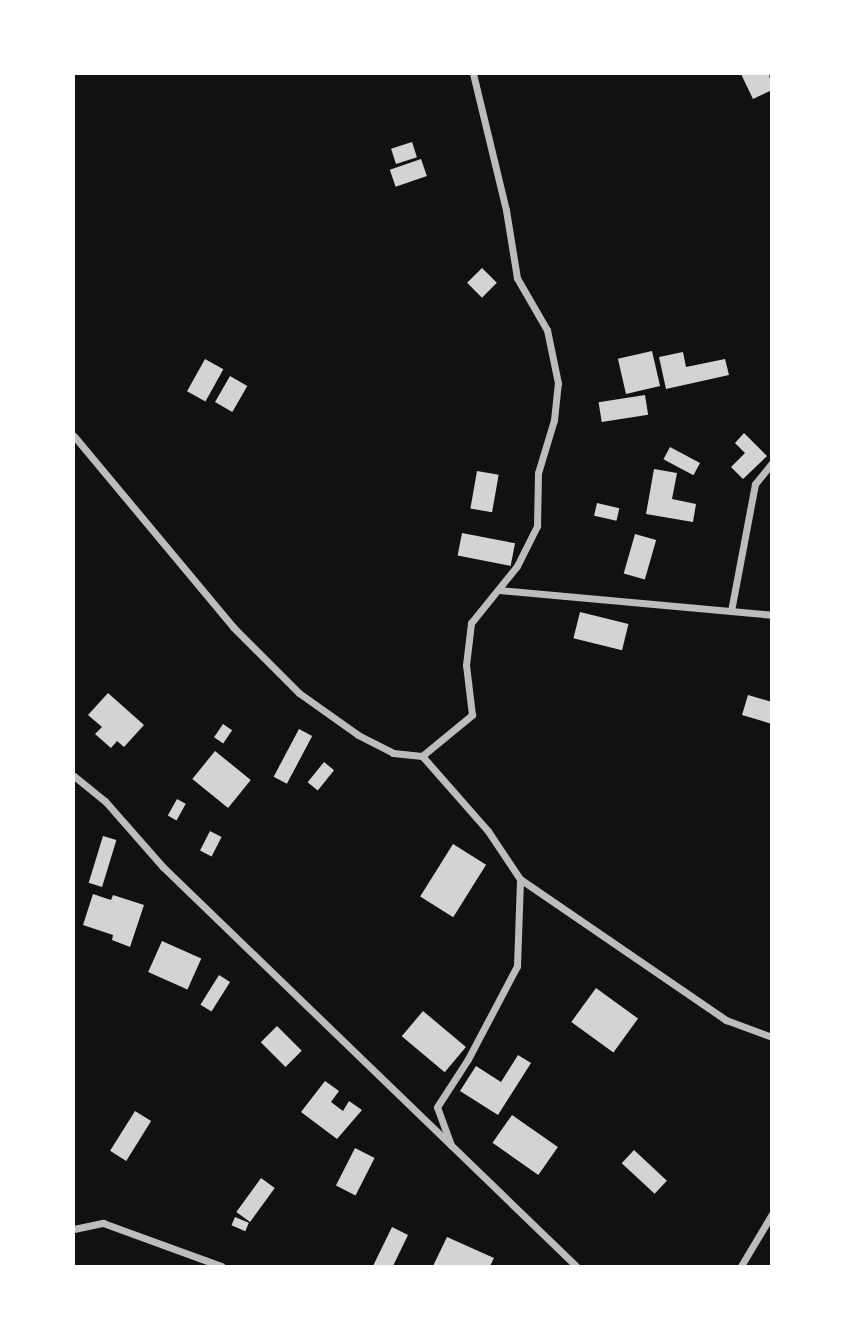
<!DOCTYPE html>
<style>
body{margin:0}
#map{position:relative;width:845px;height:1340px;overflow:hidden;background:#111;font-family:"Alegreya Sans",sans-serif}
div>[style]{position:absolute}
.building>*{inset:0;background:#d3d3d3;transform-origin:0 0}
.minor>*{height:7px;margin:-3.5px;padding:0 3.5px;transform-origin:3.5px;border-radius:3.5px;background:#bcbcbc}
span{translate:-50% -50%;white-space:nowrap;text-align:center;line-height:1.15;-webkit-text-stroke:5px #fff;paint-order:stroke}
.frame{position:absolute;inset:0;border:75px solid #fff;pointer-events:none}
</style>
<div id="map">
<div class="building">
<i style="clip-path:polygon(741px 74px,769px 74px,772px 90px,753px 99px)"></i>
<i style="left:412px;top:142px;width:16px;height:22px;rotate:72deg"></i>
<i style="left:421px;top:159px;width:18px;height:33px;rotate:71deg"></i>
<i style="left:482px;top:268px;width:21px;height:21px;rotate:45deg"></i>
<i style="left:652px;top:351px;width:36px;height:35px;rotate:77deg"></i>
<i style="clip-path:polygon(683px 352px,686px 367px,725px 359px,729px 375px,666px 389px,659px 357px)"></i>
<i style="left:205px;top:359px;width:21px;height:37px;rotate:29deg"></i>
<i style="left:230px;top:376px;width:20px;height:30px;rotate:30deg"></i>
<i style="left:645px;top:395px;width:20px;height:47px;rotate:81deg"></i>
<i style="clip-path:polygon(744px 433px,767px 456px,743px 479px,731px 467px,745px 453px,735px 443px)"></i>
<i style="left:670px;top:447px;width:34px;height:14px;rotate:28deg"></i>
<i style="clip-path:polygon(654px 469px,677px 473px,672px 499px,696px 504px,693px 522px,646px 514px)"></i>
<i style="left:477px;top:471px;width:22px;height:38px;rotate:10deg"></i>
<i style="left:597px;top:503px;width:23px;height:13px;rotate:13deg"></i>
<i style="left:462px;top:533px;width:54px;height:23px;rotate:11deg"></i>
<i style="left:635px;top:534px;width:22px;height:41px;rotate:16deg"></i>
<i style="left:580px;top:612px;width:50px;height:27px;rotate:14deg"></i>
<i style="clip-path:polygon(108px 693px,144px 725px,124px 747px,117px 741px,111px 748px,95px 734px,102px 727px,88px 715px)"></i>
<i style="clip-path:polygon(748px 695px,772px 702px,772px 724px,742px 715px)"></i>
<i style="left:223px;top:724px;width:11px;height:16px;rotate:34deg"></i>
<i style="left:299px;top:729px;width:15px;height:54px;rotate:28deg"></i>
<i style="left:215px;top:751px;width:46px;height:36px;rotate:39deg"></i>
<i style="left:324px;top:762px;width:13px;height:26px;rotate:39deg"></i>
<i style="left:177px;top:799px;width:10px;height:19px;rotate:29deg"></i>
<i style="left:210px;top:831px;width:13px;height:22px;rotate:27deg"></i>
<i style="left:103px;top:836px;width:14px;height:49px;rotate:17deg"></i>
<i style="left:453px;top:844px;width:39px;height:62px;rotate:32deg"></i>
<i style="clip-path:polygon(93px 894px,111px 900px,113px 895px,144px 905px,130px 947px,112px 940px,113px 935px,83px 925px)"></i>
<i style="left:162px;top:941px;width:43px;height:34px;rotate:24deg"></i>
<i style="left:219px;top:975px;width:13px;height:35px;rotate:32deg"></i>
<i style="left:596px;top:988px;width:52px;height:42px;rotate:36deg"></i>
<i style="left:423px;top:1011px;width:56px;height:33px;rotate:40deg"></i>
<i style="left:277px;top:1026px;width:35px;height:23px;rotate:45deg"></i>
<i style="clip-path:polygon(518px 1055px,531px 1063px,498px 1115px,460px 1091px,476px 1066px,501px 1082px)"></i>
<i style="clip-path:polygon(325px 1081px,339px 1091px,331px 1102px,343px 1111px,349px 1101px,362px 1110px,337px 1139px,301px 1112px)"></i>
<i style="left:135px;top:1111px;width:19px;height:47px;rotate:32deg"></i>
<i style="left:512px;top:1115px;width:56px;height:34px;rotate:35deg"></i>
<i style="left:355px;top:1148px;width:22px;height:42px;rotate:27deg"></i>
<i style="left:634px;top:1150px;width:45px;height:18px;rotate:43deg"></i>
<i style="left:261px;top:1178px;width:17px;height:42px;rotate:36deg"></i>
<i style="left:235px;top:1217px;width:15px;height:9px;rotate:23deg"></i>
<i style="clip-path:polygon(392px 1227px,408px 1235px,393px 1266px,373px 1266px)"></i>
<i style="clip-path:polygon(447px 1237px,494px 1258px,490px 1266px,433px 1266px)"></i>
</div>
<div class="minor">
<i style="left:74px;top:436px;width:249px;rotate:50.2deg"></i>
<i style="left:233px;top:627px;width:93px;rotate:45deg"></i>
<i style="left:299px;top:693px;width:72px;rotate:35.4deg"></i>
<i style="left:358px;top:735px;width:39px;rotate:27deg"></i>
<i style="left:393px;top:753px;width:29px;rotate:6deg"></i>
<i style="left:499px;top:590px;width:274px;rotate:5.2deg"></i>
<i style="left:731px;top:611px;width:129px;rotate:-79.3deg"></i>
<i style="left:755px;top:484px;width:27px;rotate:-51deg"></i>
<i style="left:74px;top:776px;width:40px;rotate:39deg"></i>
<i style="left:105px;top:801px;width:88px;rotate:48.7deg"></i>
<i style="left:163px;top:867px;width:574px;rotate:44.01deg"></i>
<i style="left:520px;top:879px;width:250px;rotate:34.4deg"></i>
<i style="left:726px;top:1020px;width:49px;rotate:20.3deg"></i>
<i style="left:451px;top:1145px;width:40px;rotate:-110.2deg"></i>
<i style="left:437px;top:1107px;width:57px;rotate:-57.1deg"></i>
<i style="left:468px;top:1059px;width:105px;rotate:-62.2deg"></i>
<i style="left:517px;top:966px;width:87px;rotate:-88deg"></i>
<i style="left:520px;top:879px;width:58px;rotate:-123.7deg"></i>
<i style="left:488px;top:831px;width:100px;rotate:-131.3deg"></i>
<i style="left:422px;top:756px;width:65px;rotate:-39.4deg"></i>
<i style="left:472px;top:715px;width:50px;rotate:-96.8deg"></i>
<i style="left:466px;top:665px;width:42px;rotate:-83.2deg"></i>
<i style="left:471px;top:623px;width:73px;rotate:-51.1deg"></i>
<i style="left:517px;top:566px;width:45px;rotate:-63.4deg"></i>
<i style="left:537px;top:526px;width:53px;rotate:-88.9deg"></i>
<i style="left:538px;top:473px;width:55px;rotate:-73.2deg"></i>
<i style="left:554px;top:420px;width:37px;rotate:-84deg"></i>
<i style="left:558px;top:383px;width:54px;rotate:-101.7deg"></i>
<i style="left:547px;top:330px;width:60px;rotate:-120deg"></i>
<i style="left:517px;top:278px;width:69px;rotate:-99.2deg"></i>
<i style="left:506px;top:210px;width:140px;rotate:-103.6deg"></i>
<i style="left:74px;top:1229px;width:30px;rotate:-12deg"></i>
<i style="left:103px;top:1223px;width:126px;rotate:20deg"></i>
<i style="left:741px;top:1266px;width:61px;rotate:-59.2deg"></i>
</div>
<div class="frame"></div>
</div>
